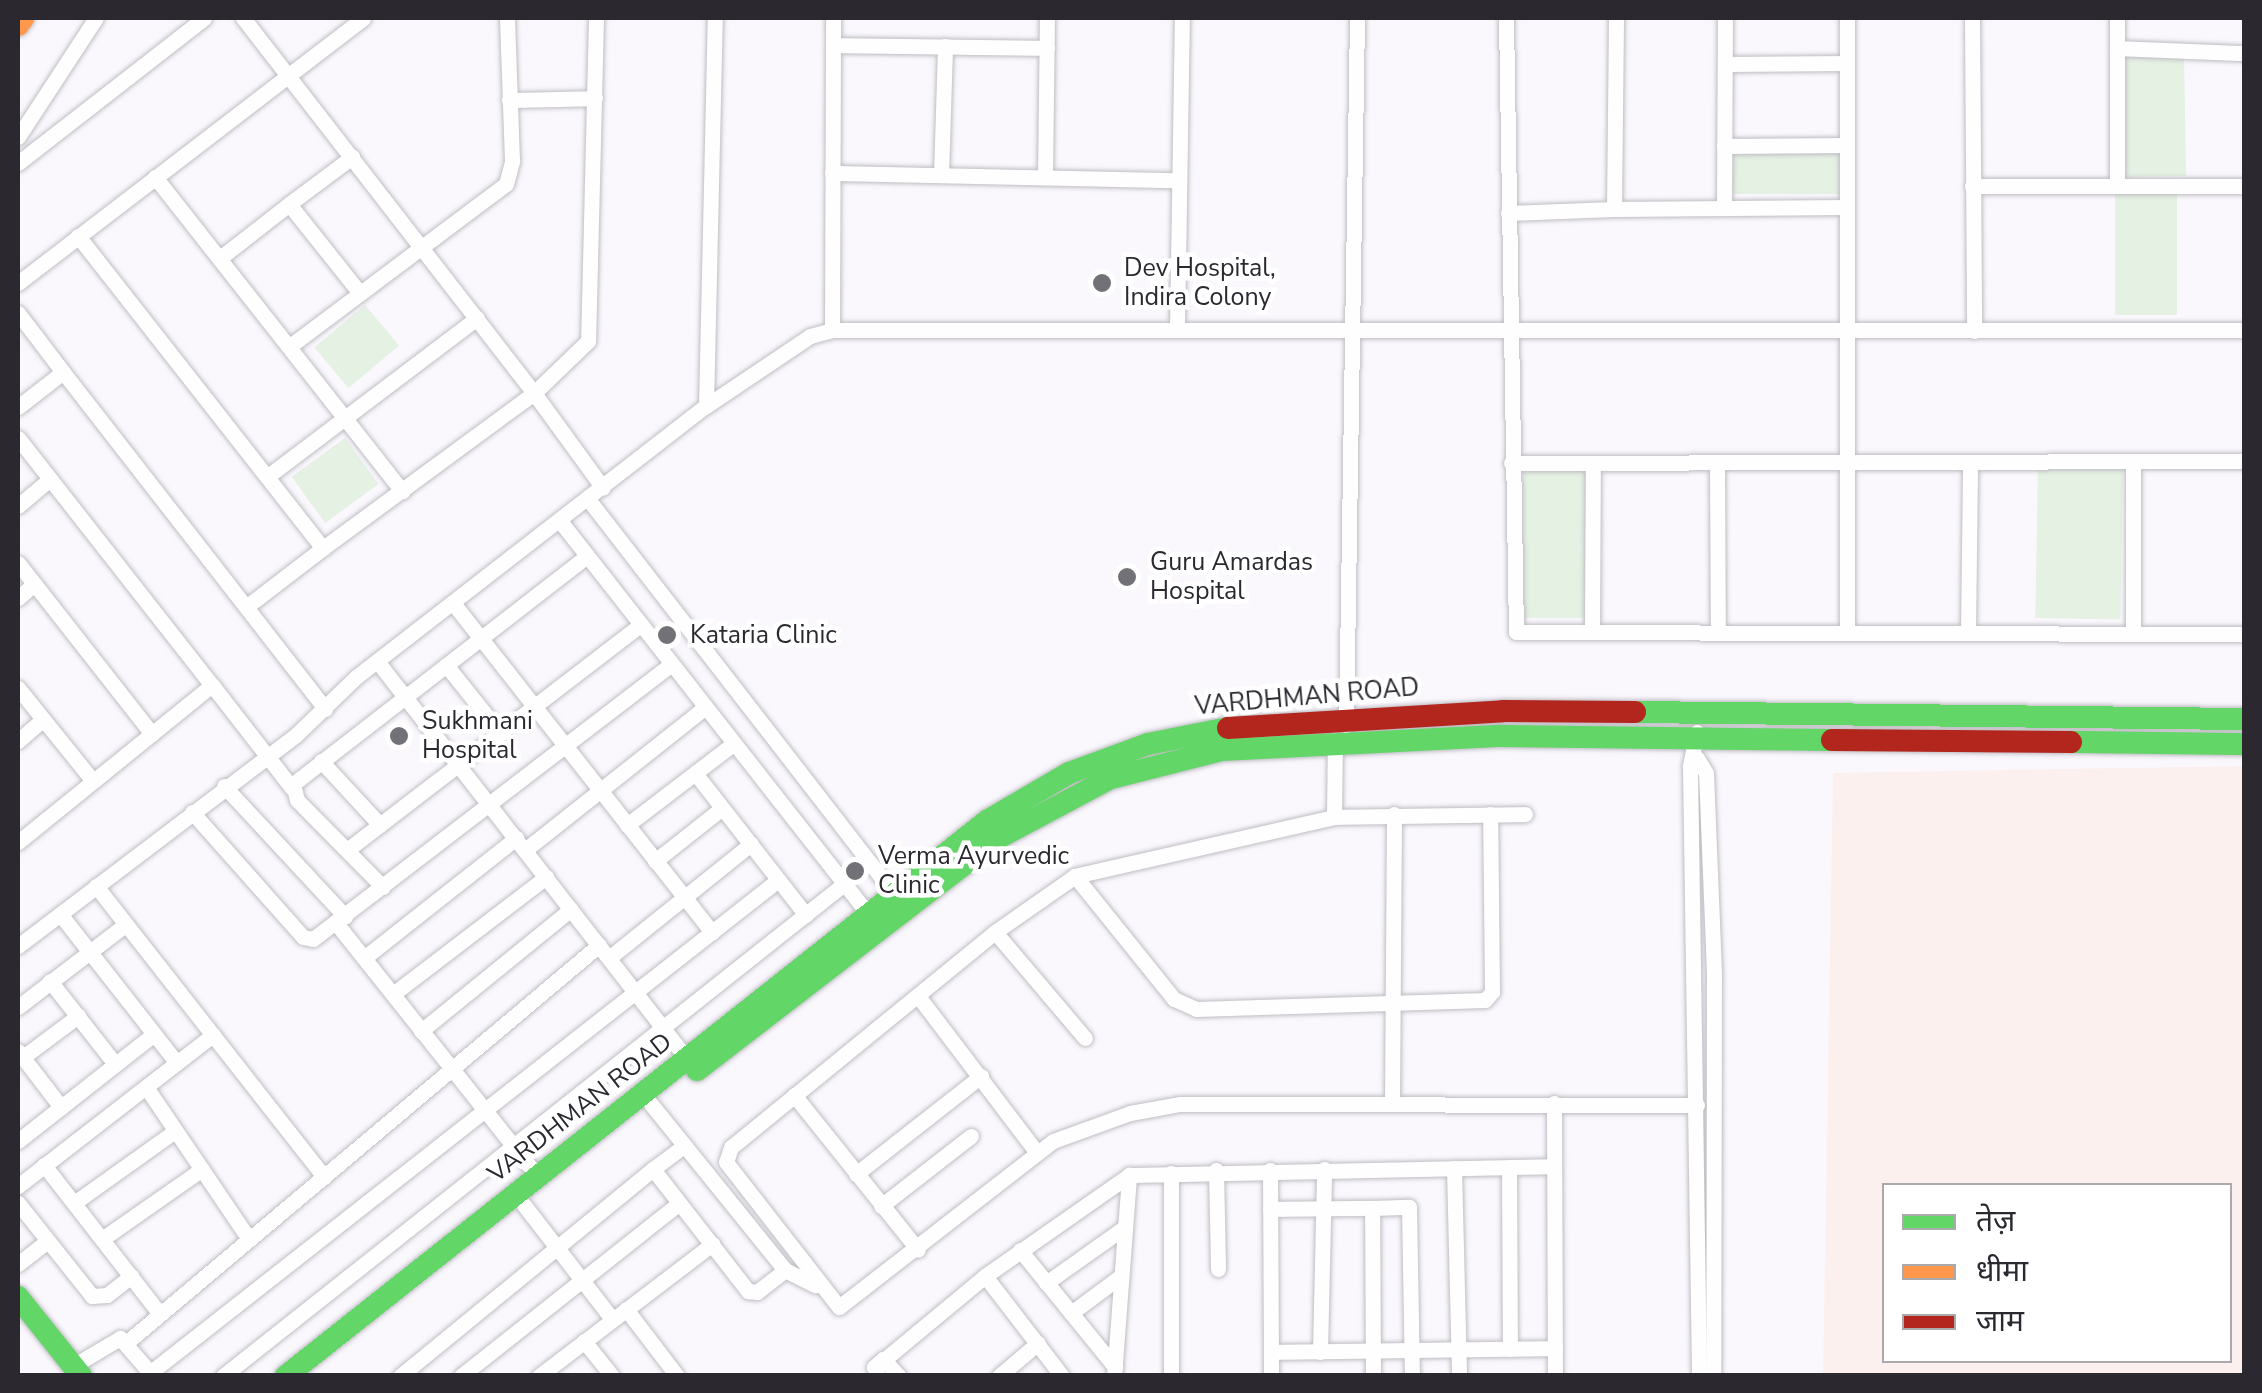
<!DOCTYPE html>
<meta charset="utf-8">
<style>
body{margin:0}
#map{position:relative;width:2262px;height:1393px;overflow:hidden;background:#faf8fd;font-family:"Nunito Sans","Noto Sans Devanagari",sans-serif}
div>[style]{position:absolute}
.industrial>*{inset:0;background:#fcf0ef}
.green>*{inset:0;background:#e4f1e3;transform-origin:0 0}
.roads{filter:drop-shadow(0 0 2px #bfbdc3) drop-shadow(0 0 2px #bfbdc3)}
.street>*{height:15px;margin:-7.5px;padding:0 7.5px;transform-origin:7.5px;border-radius:7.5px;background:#fefeff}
.fast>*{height:22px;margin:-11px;padding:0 11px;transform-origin:11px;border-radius:11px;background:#63d668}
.slow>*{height:22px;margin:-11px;padding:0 11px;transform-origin:11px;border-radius:11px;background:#ff974d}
.jam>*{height:22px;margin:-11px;padding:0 11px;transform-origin:11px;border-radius:11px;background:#b3261e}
.dots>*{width:28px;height:28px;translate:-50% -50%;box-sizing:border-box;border:5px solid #fff;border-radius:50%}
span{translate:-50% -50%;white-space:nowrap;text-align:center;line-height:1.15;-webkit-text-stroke:9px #fff;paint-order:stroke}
.poi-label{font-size:25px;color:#2b2830}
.left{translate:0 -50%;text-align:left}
.street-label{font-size:25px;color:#2b2830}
.frame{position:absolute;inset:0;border:20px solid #2b2830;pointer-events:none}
.legend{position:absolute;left:1882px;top:1183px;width:350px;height:180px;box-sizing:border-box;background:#fff;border:2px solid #aaa9ac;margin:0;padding:12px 18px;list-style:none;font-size:30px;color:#2b2830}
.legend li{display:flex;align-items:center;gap:20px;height:50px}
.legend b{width:50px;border:2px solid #aaa9ac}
</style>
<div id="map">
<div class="industrial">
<i style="clip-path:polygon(evenodd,2244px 766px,2244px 1375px,1823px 1375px,1833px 773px,2244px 766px,1884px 1186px,2230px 1186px,2230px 1360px,1884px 1360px,1884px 1186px)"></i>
</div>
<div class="green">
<i style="left:2184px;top:56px;width:120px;height:62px;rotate:89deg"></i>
<i style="left:1730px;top:152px;width:111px;height:42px"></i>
<i style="left:2115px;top:194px;width:62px;height:121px"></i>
<i style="left:365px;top:305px;width:53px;height:66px;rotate:50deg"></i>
<i style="left:345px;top:438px;width:57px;height:66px;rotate:54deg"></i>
<i style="left:2038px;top:464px;width:85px;height:154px;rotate:1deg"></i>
<i style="left:1592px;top:467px;width:151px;height:69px;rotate:90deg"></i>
</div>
<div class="roads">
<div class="street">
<i style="left:596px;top:18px;width:323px;rotate:91.4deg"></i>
<i style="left:588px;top:341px;width:75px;rotate:136.1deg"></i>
<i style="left:534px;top:393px;width:117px;rotate:54deg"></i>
<i style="left:1506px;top:18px;width:614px;rotate:89.07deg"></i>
<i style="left:1516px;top:632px;width:728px;rotate:0.16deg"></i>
<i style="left:1972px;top:18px;width:313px;rotate:89.6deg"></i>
<i style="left:833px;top:45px;width:214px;rotate:0.8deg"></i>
<i style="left:2117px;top:48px;width:127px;rotate:2.3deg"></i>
<i style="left:1725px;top:64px;width:122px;rotate:-0.5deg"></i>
<i style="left:509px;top:100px;width:86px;rotate:-1.3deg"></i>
<i style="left:18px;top:137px;width:142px;rotate:-56.8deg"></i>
<i style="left:1724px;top:146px;width:123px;rotate:-0.5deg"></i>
<i style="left:18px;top:163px;width:236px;rotate:-37.9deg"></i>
<i style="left:832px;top:173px;width:347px;rotate:1.2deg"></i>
<i style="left:941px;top:175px;width:129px;rotate:-88.2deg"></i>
<i style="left:155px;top:177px;width:400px;rotate:51.8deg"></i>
<i style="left:1045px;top:177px;width:159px;rotate:-89.3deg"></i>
<i style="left:2117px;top:183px;width:165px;rotate:-90deg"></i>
<i style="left:1972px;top:186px;width:272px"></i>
<i style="left:289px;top:204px;width:79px;rotate:-36.7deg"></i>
<i style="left:1724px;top:205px;width:187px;rotate:-89.7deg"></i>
<i style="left:1614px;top:209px;width:233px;rotate:-0.5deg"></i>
<i style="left:1508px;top:213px;width:106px;rotate:-2.2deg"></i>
<i style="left:1614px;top:209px;width:191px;rotate:-89.4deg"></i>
<i style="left:78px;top:236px;width:397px;rotate:51.9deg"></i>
<i style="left:323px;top:548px;width:262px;rotate:-36.3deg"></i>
<i style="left:534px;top:393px;width:475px;rotate:-127.8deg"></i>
<i style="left:220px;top:258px;width:88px;rotate:-38deg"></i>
<i style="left:289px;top:204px;width:112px;rotate:51.5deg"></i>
<i style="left:18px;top:283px;width:435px;rotate:-37.5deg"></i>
<i style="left:18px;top:313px;width:74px;rotate:52.7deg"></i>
<i style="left:1177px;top:329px;width:311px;rotate:-89.1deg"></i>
<i style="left:832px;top:330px;width:312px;rotate:-89.8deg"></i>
<i style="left:290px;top:346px;width:270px;rotate:-36.9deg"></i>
<i style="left:506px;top:184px;width:24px;rotate:-75deg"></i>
<i style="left:512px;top:161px;width:143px;rotate:-92deg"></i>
<i style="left:706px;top:406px;width:388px;rotate:-88.7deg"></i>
<i style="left:18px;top:407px;width:57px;rotate:-37.9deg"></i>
<i style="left:63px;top:372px;width:427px;rotate:52.1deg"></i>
<i style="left:18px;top:438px;width:314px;rotate:51.9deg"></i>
<i style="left:212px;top:685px;width:250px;rotate:141deg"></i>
<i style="left:1511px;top:463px;width:733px;rotate:-0.16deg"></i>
<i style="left:1717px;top:464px;width:169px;rotate:89.7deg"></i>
<i style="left:2133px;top:464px;width:169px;rotate:90deg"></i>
<i style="left:268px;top:476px;width:262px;rotate:-37.1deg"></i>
<i style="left:588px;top:499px;width:506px;rotate:52.22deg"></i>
<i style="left:18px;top:506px;width:42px;rotate:-40.2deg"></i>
<i style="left:560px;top:521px;width:499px;rotate:51.9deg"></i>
<i style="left:18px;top:563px;width:217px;rotate:51.9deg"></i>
<i style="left:18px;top:598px;width:21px;rotate:-41deg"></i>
<i style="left:453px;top:603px;width:419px;rotate:51.8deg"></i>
<i style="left:246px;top:607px;width:97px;rotate:-37.5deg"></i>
<i style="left:1592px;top:632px;width:168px;rotate:-89.7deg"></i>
<i style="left:1847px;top:633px;width:615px;rotate:-90deg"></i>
<i style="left:1968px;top:633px;width:169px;rotate:-89.3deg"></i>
<i style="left:377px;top:661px;width:511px;rotate:52.08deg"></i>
<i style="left:446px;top:665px;width:88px;rotate:51.4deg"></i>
<i style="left:212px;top:685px;width:130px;rotate:52.2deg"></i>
<i style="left:18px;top:688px;width:119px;rotate:51.1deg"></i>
<i style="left:1346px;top:725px;width:707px;rotate:-89.11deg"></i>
<i style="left:1697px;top:732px;width:35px;rotate:102deg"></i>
<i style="left:1690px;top:766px;width:610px;rotate:89.15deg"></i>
<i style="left:18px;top:741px;width:32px;rotate:-41deg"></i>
<i style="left:1697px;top:758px;width:17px;rotate:59deg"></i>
<i style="left:1706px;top:773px;width:202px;rotate:87.7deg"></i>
<i style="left:1714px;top:975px;width:401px;rotate:90.1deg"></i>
<i style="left:321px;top:761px;width:87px;rotate:47.3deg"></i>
<i style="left:695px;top:773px;width:180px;rotate:52deg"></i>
<i style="left:224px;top:786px;width:178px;rotate:47.1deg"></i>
<i style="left:192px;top:812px;width:167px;rotate:48.4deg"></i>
<i style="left:303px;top:937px;width:10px;rotate:11deg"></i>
<i style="left:313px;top:939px;width:451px;rotate:-37.5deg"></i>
<i style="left:1525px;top:814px;width:191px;rotate:179.1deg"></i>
<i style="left:1334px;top:817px;width:266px;rotate:167.2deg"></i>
<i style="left:1075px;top:876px;width:98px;rotate:145deg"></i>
<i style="left:995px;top:932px;width:340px;rotate:140.8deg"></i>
<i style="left:731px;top:1147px;width:16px;rotate:108deg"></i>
<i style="left:726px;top:1162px;width:184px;rotate:52.1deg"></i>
<i style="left:839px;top:1307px;width:271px;rotate:-37.8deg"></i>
<i style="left:1053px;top:1141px;width:82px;rotate:-20deg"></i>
<i style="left:1130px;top:1113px;width:51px;rotate:-10.2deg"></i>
<i style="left:1180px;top:1104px;width:517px;rotate:0.11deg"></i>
<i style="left:1334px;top:817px;width:77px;rotate:-89.3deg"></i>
<i style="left:627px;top:825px;width:133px;rotate:-37.4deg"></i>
<i style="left:347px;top:850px;width:369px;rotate:-37.5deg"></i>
<i style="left:525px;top:850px;width:228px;rotate:-38.4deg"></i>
<i style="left:655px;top:861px;width:85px;rotate:-38.3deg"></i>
<i style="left:1075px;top:876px;width:158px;rotate:51.2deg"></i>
<i style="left:1174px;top:999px;width:24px;rotate:24deg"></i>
<i style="left:1196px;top:1009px;width:289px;rotate:-1.8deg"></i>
<i style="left:1485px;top:1000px;width:11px;rotate:-49deg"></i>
<i style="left:1492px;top:992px;width:178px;rotate:-90.6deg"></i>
<i style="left:96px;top:886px;width:370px;rotate:51.9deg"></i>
<i style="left:383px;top:887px;width:122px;rotate:-134.7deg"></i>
<i style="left:297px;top:800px;width:16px;rotate:-104deg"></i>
<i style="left:293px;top:784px;width:372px;rotate:-37.8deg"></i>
<i style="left:60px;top:914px;width:189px;rotate:51.9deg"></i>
<i style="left:336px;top:923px;width:325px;rotate:51.5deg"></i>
<i style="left:995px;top:932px;width:139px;rotate:49.7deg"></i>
<i style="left:18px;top:946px;width:349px;rotate:-37.2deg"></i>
<i style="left:296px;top:735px;width:83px;rotate:-44deg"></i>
<i style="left:356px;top:677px;width:443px;rotate:-37.8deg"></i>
<i style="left:706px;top:406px;width:125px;rotate:-33.9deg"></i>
<i style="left:810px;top:336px;width:23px;rotate:-15deg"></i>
<i style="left:832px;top:330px;width:1412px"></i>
<i style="left:364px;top:958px;width:194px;rotate:-38.3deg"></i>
<i style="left:609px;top:958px;width:182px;rotate:-38.8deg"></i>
<i style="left:50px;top:981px;width:105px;rotate:51.9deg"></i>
<i style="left:393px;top:994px;width:193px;rotate:-37.4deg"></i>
<i style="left:918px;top:996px;width:197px;rotate:52.8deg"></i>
<i style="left:18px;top:1007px;width:136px;rotate:-37.5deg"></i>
<i style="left:421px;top:1031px;width:193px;rotate:-39.1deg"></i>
<i style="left:18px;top:1051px;width:71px;rotate:52.5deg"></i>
<i style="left:23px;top:1057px;width:69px;rotate:-36.7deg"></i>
<i style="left:146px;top:1087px;width:184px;rotate:55.9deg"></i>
<i style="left:794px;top:1095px;width:198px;rotate:51.3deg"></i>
<i style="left:1554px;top:1103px;width:273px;rotate:89.8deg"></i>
<i style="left:651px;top:1104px;width:213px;rotate:51.1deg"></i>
<i style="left:785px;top:1270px;width:34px;rotate:27deg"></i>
<i style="left:1392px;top:1104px;width:290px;rotate:-89.6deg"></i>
<i style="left:18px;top:1141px;width:173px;rotate:-38.2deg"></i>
<i style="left:44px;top:1165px;width:189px;rotate:52.1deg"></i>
<i style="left:1509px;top:1167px;width:182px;rotate:89.7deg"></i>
<i style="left:1454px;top:1168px;width:208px;rotate:88.6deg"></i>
<i style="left:653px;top:1169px;width:38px;rotate:-37deg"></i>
<i style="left:1216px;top:1170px;width:99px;rotate:88.8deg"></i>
<i style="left:1270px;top:1170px;width:206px;rotate:89.7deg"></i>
<i style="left:856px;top:1174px;width:159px;rotate:-38.1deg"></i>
<i style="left:18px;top:1186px;width:247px;rotate:-37.8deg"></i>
<i style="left:18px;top:1203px;width:119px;rotate:51.5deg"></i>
<i style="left:92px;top:1296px;width:15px;rotate:-4deg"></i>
<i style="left:107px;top:1295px;width:31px;rotate:-38deg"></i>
<i style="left:74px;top:1203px;width:124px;rotate:-35.5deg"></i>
<i style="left:524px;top:1205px;width:144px;rotate:52.3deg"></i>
<i style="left:881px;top:1206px;width:114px;rotate:-37.9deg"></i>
<i style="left:1270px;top:1209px;width:102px;rotate:-0.6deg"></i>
<i style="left:102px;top:1239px;width:122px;rotate:-35deg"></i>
<i style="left:1020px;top:1250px;width:151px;rotate:50.9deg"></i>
<i style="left:18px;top:1264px;width:37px;rotate:-38deg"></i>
<i style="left:985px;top:1276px;width:126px;rotate:52.4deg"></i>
<i style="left:1046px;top:1283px;width:97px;rotate:-35.3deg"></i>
<i style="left:626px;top:1309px;width:84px;rotate:52.7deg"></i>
<i style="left:1071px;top:1313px;width:62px;rotate:-36.5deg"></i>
<i style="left:584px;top:1341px;width:45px;rotate:51.3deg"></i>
<i style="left:126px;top:1343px;width:618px;rotate:-40.08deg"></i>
<i style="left:1271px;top:1352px;width:284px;rotate:-0.8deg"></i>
<i style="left:1320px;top:1352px;width:183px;rotate:-88.7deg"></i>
<i style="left:885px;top:1359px;width:130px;rotate:-39.7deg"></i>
<i style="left:985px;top:1276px;width:176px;rotate:-35deg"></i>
<i style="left:73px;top:1366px;width:55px;rotate:-30.8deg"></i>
<i style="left:120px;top:1338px;width:50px;rotate:49deg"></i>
<i style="left:151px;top:1372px;width:797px;rotate:-38.12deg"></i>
<i style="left:223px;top:1376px;width:792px;rotate:-38.39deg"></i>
<i style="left:400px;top:1376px;width:327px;rotate:-39.3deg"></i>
<i style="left:653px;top:1169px;width:155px;rotate:52.1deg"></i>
<i style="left:748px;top:1291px;width:9px;rotate:6deg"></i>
<i style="left:757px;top:1292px;width:36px;rotate:-38deg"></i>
<i style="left:461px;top:1376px;width:278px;rotate:-38.4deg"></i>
<i style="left:539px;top:1376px;width:218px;rotate:-37.3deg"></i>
<i style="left:878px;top:1376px;width:10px;rotate:-114deg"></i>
<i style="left:874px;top:1367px;width:12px;rotate:-42deg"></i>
<i style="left:883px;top:1359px;width:23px;rotate:47deg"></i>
<i style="left:999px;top:1376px;width:51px;rotate:-40.2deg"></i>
<i style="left:1114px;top:1376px;width:202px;rotate:-85.7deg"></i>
<i style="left:1129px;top:1175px;width:425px;rotate:-1.2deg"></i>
<i style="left:1171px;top:1376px;width:203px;rotate:-90deg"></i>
<i style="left:1373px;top:1376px;width:168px;rotate:-90.3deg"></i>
<i style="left:1372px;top:1208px;width:37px;rotate:-2deg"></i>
<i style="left:1409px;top:1207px;width:169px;rotate:89deg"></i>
</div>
<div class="fast">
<i style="left:1635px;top:712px;width:609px;rotate:0.66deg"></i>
<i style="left:2071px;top:742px;width:173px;rotate:0.7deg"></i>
<i style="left:697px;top:1070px;width:380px;rotate:-37.6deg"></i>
<i style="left:998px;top:838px;width:128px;rotate:-28deg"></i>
<i style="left:1111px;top:778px;width:114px;rotate:-14.2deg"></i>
<i style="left:1222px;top:750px;width:280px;rotate:-2.9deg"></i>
<i style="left:1502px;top:736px;width:330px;rotate:0.7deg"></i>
<i style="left:18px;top:1297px;width:101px;rotate:51.4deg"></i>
<i style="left:286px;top:1376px;width:894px;rotate:-38.37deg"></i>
<i style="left:987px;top:821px;width:95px;rotate:-30.3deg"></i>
<i style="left:1069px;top:773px;width:84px;rotate:-20.2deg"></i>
<i style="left:1148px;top:744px;width:82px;rotate:-11.3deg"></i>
</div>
<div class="slow">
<i style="left:18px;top:25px;width:9px;rotate:-54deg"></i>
</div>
<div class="jam">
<i style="left:1228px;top:728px;width:276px;rotate:-3.5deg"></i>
<i style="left:1503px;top:711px;width:132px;rotate:0.4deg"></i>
<i style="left:1832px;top:740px;width:239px;rotate:0.5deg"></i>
</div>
</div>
<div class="dots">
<i style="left:1102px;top:283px;background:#737178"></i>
<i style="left:1127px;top:577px;background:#737178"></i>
<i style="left:667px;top:635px;background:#737178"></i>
<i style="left:399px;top:736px;background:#737178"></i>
<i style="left:855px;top:871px;background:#737178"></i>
</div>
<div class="poi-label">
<span class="left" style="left:1124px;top:283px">Dev Hospital,<br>Indira Colony</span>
<span class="left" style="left:1150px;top:577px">Guru Amardas<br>Hospital</span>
<span class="left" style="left:690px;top:635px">Kataria Clinic</span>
<span class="left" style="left:422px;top:736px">Sukhmani<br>Hospital</span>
<span class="left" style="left:878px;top:871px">Verma Ayurvedic<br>Clinic</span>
</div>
<div class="street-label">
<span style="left:1307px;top:697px;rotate:-5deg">VARDHMAN ROAD</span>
<span style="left:580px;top:1108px;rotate:-38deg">VARDHMAN ROAD</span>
</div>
<div class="frame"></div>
<ul class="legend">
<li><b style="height:12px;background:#63d668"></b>तेज़</li>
<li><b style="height:12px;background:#ff974d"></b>धीमा</li>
<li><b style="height:12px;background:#b3261e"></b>जाम</li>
</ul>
</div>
